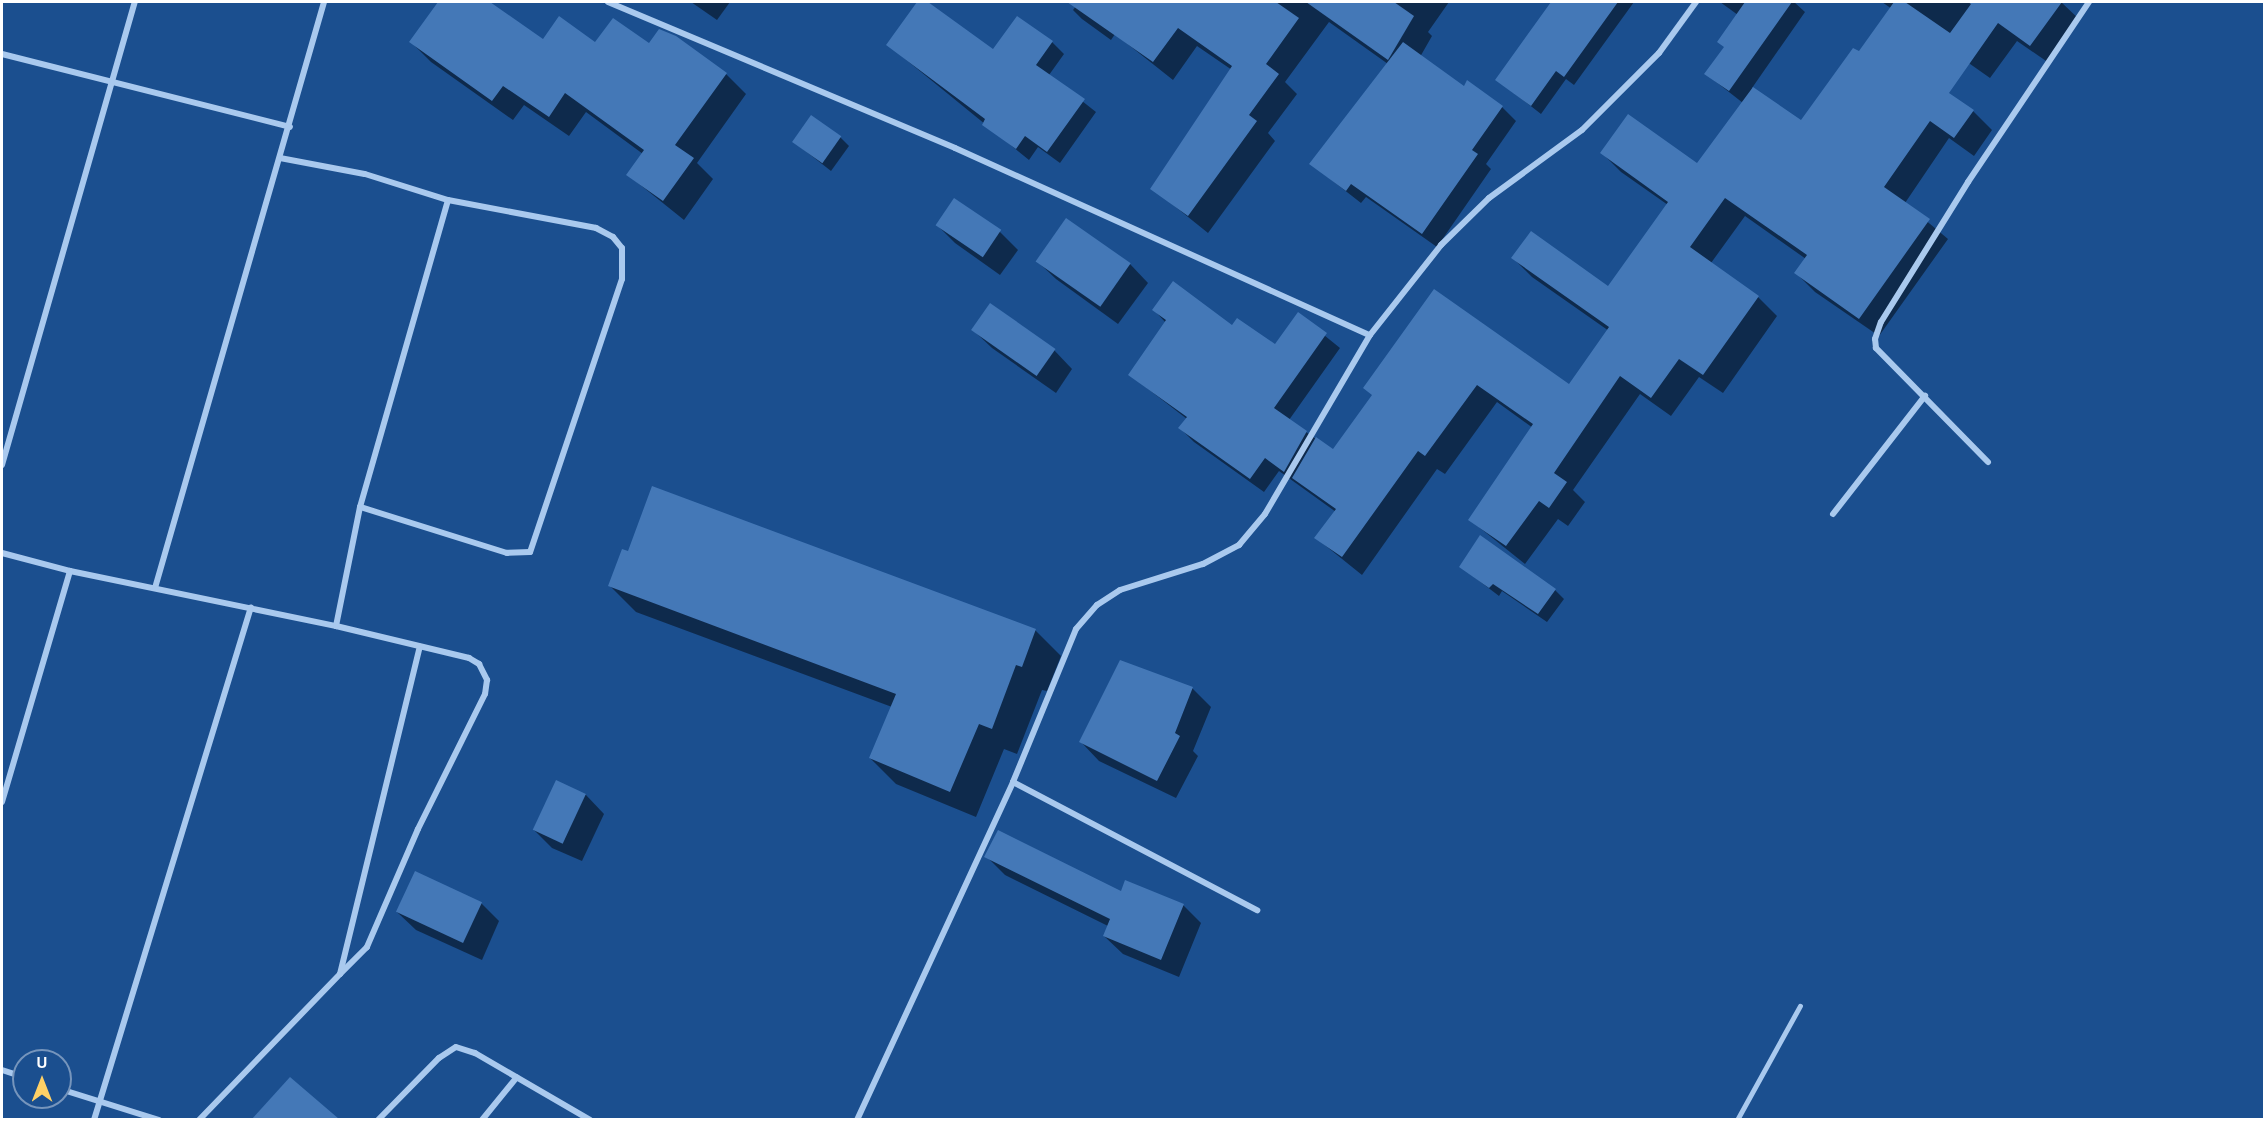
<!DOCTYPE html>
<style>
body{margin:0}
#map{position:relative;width:2266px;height:1121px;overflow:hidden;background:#1b4f8f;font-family:"Space Grotesk",sans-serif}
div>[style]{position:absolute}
.shadow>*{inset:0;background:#0007}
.building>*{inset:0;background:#4478b7;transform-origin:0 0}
.service>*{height:4.5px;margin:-2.25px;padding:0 2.25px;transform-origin:2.25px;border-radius:2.25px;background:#a9c9ee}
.minor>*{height:6px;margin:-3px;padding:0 3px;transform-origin:3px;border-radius:3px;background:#a9c9ee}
span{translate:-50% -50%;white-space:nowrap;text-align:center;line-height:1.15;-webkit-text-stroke:4.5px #1b4f8f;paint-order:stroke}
.frame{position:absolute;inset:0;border:3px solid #fff;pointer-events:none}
.north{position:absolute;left:12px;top:1049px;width:60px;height:60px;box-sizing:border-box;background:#1b4f8f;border:2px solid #7695bc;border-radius:50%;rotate:0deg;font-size:16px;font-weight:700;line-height:24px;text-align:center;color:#fff}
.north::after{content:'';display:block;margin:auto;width:21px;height:27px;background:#ffd166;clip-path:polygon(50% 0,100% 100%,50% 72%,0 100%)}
</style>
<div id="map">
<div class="shadow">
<i style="clip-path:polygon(440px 2px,487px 2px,543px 41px,649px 45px,726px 74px,746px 94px,697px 163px,713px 179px,684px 220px,628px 175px,643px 154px,586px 112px,569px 136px,524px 105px,513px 120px,431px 62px,411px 42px)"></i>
<i style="clip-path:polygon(691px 2px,730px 2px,717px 20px)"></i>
<i style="clip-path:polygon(919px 2px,925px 2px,994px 51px,1052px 42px,1064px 54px,1049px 75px,1096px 112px,1060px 163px,1038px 147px,1029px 160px,888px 45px)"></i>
<i style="clip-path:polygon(1079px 2px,1110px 2px,1125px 14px,1134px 2px,1165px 2px,1182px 13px,1190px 2px,1449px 2px,1428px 32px,1432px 36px,1420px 57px,1464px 88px,1502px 107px,1516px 121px,1486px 164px,1491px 169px,1437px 247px,1366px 197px,1361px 203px,1311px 164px,1388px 64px,1329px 22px,1285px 82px,1297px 94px,1268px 133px,1275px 141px,1208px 233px,1152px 188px,1232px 70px,1197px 46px,1173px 80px,1115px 34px,1111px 40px,1082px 19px,1073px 10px)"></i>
<i style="clip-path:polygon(1553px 2px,1634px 2px,1574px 85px,1566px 79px,1541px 114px,1497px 80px)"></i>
<i style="clip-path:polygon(1720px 2px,1794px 2px,1805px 12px,1752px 88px,1801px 123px,1973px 111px,1992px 130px,1974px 156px,1949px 138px,1905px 203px,1948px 239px,1879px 336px,1815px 292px,1796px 273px,1806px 259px,1745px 216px,1711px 263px,1758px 297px,1777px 316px,1723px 393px,1699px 377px,1671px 416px,1640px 394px,1573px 490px,1585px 502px,1568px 526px,1558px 519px,1525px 564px,1470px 520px,1533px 428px,1497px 402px,1445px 474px,1437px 469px,1362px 575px,1316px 538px,1336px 512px,1279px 471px,1264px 492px,1194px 442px,1180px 428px,1187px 419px,1130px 375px,1166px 323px,1154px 310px,1233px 327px,1275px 346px,1298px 314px,1340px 348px,1289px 420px,1333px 451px,1373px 396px,1434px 291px,1569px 386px,1609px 331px,1532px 277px,1513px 258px,1608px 288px,1668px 205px,1621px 172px,1602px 153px,1698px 165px,1743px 103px,1706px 74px,1725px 48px,1738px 15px)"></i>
<i style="clip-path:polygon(1882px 2px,2061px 2px,2080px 20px,2049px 63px,2017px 41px,1990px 78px)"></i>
<i style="clip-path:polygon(840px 137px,849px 146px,831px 171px,794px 142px)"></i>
<i style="clip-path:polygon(937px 225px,1000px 232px,1018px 250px,1000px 275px,955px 243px)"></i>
<i style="clip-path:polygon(1037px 261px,1130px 264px,1148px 283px,1118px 324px,1056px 279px)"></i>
<i style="clip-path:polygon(973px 330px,1054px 350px,1072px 369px,1056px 393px,992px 348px)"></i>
<i style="clip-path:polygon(1461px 567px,1555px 590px,1564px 599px,1547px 622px,1502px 591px,1499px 596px)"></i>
<i style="clip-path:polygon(610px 586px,1035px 630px,1061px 656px,1047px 691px,1042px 690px,1017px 754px,1004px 749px,976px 817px,896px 784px,870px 758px,892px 707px,636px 612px)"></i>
<i style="clip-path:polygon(1192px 688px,1211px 707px,1193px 751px,1198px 756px,1176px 798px,1099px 761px,1081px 742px)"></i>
<i style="clip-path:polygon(556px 782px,586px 795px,604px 814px,582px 861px,552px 848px,534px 830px)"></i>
<i style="clip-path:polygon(986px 856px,1122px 893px,1183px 905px,1201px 923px,1179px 977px,1123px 954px,1104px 936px,1108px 926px,1005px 875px)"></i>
<i style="clip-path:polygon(481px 903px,499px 921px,482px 960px,416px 930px,397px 912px)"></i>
<i style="clip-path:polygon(291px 1079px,336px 1120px,263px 1120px,259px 1115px)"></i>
</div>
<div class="building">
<i style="clip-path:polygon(438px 2px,490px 2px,543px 39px,559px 16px,595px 42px,613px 18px,649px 43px,659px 29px,676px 36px,727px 73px,675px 145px,694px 158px,663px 201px,626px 175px,644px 150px,565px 93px,549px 117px,503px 86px,492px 101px,409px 42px)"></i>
<i style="clip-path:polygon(917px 2px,928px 2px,993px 49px,1017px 16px,1053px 41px,1036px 65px,1085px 99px,1047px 152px,1025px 136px,1016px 149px,982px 125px,985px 119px,886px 45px)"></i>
<i style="clip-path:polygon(1067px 2px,1276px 2px,1299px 18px,1266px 64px,1279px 74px,1249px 115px,1257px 121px,1188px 216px,1150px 189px,1232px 66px,1178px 28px,1153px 62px)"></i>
<i style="clip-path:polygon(1306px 2px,1394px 2px,1414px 16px,1388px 60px)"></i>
<i style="clip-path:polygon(1551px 2px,1618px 2px,1564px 77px,1556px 71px,1531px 106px,1495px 80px)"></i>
<i style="clip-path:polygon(1745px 2px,1792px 2px,1729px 91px,1704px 74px,1724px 47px,1717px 42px)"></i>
<i style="clip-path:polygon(1894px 2px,1905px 2px,1950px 33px,1971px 4px,1968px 2px,2062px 2px,2030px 46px,1998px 23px,1949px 93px,1974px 110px,1954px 138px,1930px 121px,1884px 187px,1930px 219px,1859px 319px,1794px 273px,1807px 255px,1725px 198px,1690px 247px,1759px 296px,1703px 375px,1679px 359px,1651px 398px,1620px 376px,1554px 473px,1567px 482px,1549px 508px,1539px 501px,1506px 546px,1468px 520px,1533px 424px,1477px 385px,1425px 456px,1418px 451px,1342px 557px,1314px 538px,1336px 509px,1292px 478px,1316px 437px,1333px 449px,1372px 395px,1363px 388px,1434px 289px,1569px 384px,1609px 327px,1511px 258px,1531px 231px,1608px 286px,1668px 202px,1600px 153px,1628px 114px,1697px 163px,1753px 87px,1801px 120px,1853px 48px,1859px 51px)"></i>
<i style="clip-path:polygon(1403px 42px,1464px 86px,1467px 80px,1503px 106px,1472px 150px,1478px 154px,1422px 234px,1351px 184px,1346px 191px,1309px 164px)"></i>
<i style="left:811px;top:115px;width:37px;height:33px;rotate:35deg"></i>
<i style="left:954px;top:198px;width:57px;height:33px;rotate:34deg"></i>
<i style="left:1066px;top:218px;width:79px;height:53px;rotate:35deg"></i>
<i style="clip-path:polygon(1173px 281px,1232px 325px,1237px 318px,1275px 344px,1298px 312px,1327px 333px,1274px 408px,1307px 431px,1284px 472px,1265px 458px,1250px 479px,1178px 428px,1187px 417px,1128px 375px,1166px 320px,1152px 310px)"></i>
<i style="left:990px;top:303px;width:80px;height:33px;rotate:35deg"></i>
<i style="clip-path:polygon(652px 486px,1036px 629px,1022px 667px,1016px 665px,992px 729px,979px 724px,950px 792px,869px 758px,896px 694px,608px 586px,622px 549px,628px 551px)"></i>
<i style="clip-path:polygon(1480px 535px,1556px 589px,1538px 614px,1493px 584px,1489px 588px,1459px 567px)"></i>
<i style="clip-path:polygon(1120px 660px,1193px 687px,1175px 733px,1180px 736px,1157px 781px,1079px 742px)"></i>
<i style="left:556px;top:780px;width:33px;height:55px;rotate:25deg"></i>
<i style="clip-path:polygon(998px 830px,1121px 891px,1125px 880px,1184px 904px,1161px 960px,1103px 936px,1110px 919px,984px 857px)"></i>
<i style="left:415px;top:871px;width:74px;height:45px;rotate:25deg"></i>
<i style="clip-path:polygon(290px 1077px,339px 1119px,252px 1119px)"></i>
</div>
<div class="service">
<i style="left:1737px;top:1120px;width:130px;rotate:-61.1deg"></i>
</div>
<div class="minor">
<i style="left:608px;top:2px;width:376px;rotate:22.8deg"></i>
<i style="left:955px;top:148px;width:455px;rotate:24.3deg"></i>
<i style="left:2px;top:54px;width:297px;rotate:14.2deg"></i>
<i style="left:280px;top:158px;width:86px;rotate:10.7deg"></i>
<i style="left:365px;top:174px;width:87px;rotate:17.4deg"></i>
<i style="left:448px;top:200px;width:151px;rotate:10.7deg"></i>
<i style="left:596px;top:228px;width:19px;rotate:28deg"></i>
<i style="left:613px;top:237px;width:14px;rotate:51deg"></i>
<i style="left:622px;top:248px;width:31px;rotate:90deg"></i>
<i style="left:622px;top:279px;width:288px;rotate:108.6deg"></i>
<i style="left:530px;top:552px;width:23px;rotate:178deg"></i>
<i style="left:507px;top:553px;width:154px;rotate:-162.6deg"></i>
<i style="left:1988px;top:462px;width:160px;rotate:-134.5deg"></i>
<i style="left:1876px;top:348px;width:9px;rotate:-96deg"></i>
<i style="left:1875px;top:339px;width:18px;rotate:-71deg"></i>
<i style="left:1881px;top:322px;width:165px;rotate:-58.1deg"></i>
<i style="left:1968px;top:182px;width:217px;rotate:-56.1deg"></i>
<i style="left:2px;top:465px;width:482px;rotate:-74deg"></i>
<i style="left:1833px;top:514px;width:150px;rotate:-52.1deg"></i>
<i style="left:2px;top:553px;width:70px;rotate:14.8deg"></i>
<i style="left:70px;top:571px;width:272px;rotate:11.7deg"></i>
<i style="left:336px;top:626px;width:137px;rotate:13.5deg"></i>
<i style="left:469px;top:658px;width:12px;rotate:31deg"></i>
<i style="left:479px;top:664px;width:18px;rotate:63deg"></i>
<i style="left:487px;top:680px;width:14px;rotate:98deg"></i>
<i style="left:485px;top:694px;width:151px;rotate:116.4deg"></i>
<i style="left:418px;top:829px;width:129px;rotate:113.4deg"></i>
<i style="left:367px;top:947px;width:38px;rotate:135deg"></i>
<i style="left:340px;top:974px;width:337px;rotate:-76.3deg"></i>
<i style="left:155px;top:588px;width:610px;rotate:-73.91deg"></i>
<i style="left:336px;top:626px;width:121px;rotate:-78.6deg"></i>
<i style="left:360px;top:507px;width:319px;rotate:-74deg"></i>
<i style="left:1013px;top:782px;width:276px;rotate:27.7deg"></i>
<i style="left:2px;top:802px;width:241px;rotate:-73.6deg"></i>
<i style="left:2px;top:1070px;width:23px;rotate:18deg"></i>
<i style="left:60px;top:1089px;width:104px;rotate:17.4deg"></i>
<i style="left:94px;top:1120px;width:536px;rotate:-72.98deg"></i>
<i style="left:199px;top:1120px;width:203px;rotate:-46deg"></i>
<i style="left:378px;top:1120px;width:87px;rotate:-45.5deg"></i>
<i style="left:439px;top:1058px;width:20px;rotate:-33deg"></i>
<i style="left:456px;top:1047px;width:20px;rotate:18deg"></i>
<i style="left:475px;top:1053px;width:133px;rotate:30.2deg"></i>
<i style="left:482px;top:1120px;width:55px;rotate:-50.9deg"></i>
<i style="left:857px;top:1120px;width:372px;rotate:-65.2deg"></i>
<i style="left:1013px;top:782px;width:165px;rotate:-67.6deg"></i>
<i style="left:1076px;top:629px;width:32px;rotate:-49deg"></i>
<i style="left:1097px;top:605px;width:27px;rotate:-33deg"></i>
<i style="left:1120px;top:590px;width:87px;rotate:-17.4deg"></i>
<i style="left:1203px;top:564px;width:41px;rotate:-27.8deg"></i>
<i style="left:1239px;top:545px;width:40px;rotate:-50deg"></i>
<i style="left:1265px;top:514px;width:208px;rotate:-59.6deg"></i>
<i style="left:1370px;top:335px;width:115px;rotate:-51.7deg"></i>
<i style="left:1441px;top:245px;width:67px;rotate:-44.4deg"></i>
<i style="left:1489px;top:198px;width:115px;rotate:-36.2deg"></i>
<i style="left:1582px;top:130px;width:109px;rotate:-45deg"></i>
<i style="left:1659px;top:53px;width:63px;rotate:-54deg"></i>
</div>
<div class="frame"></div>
<div class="north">U</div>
</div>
